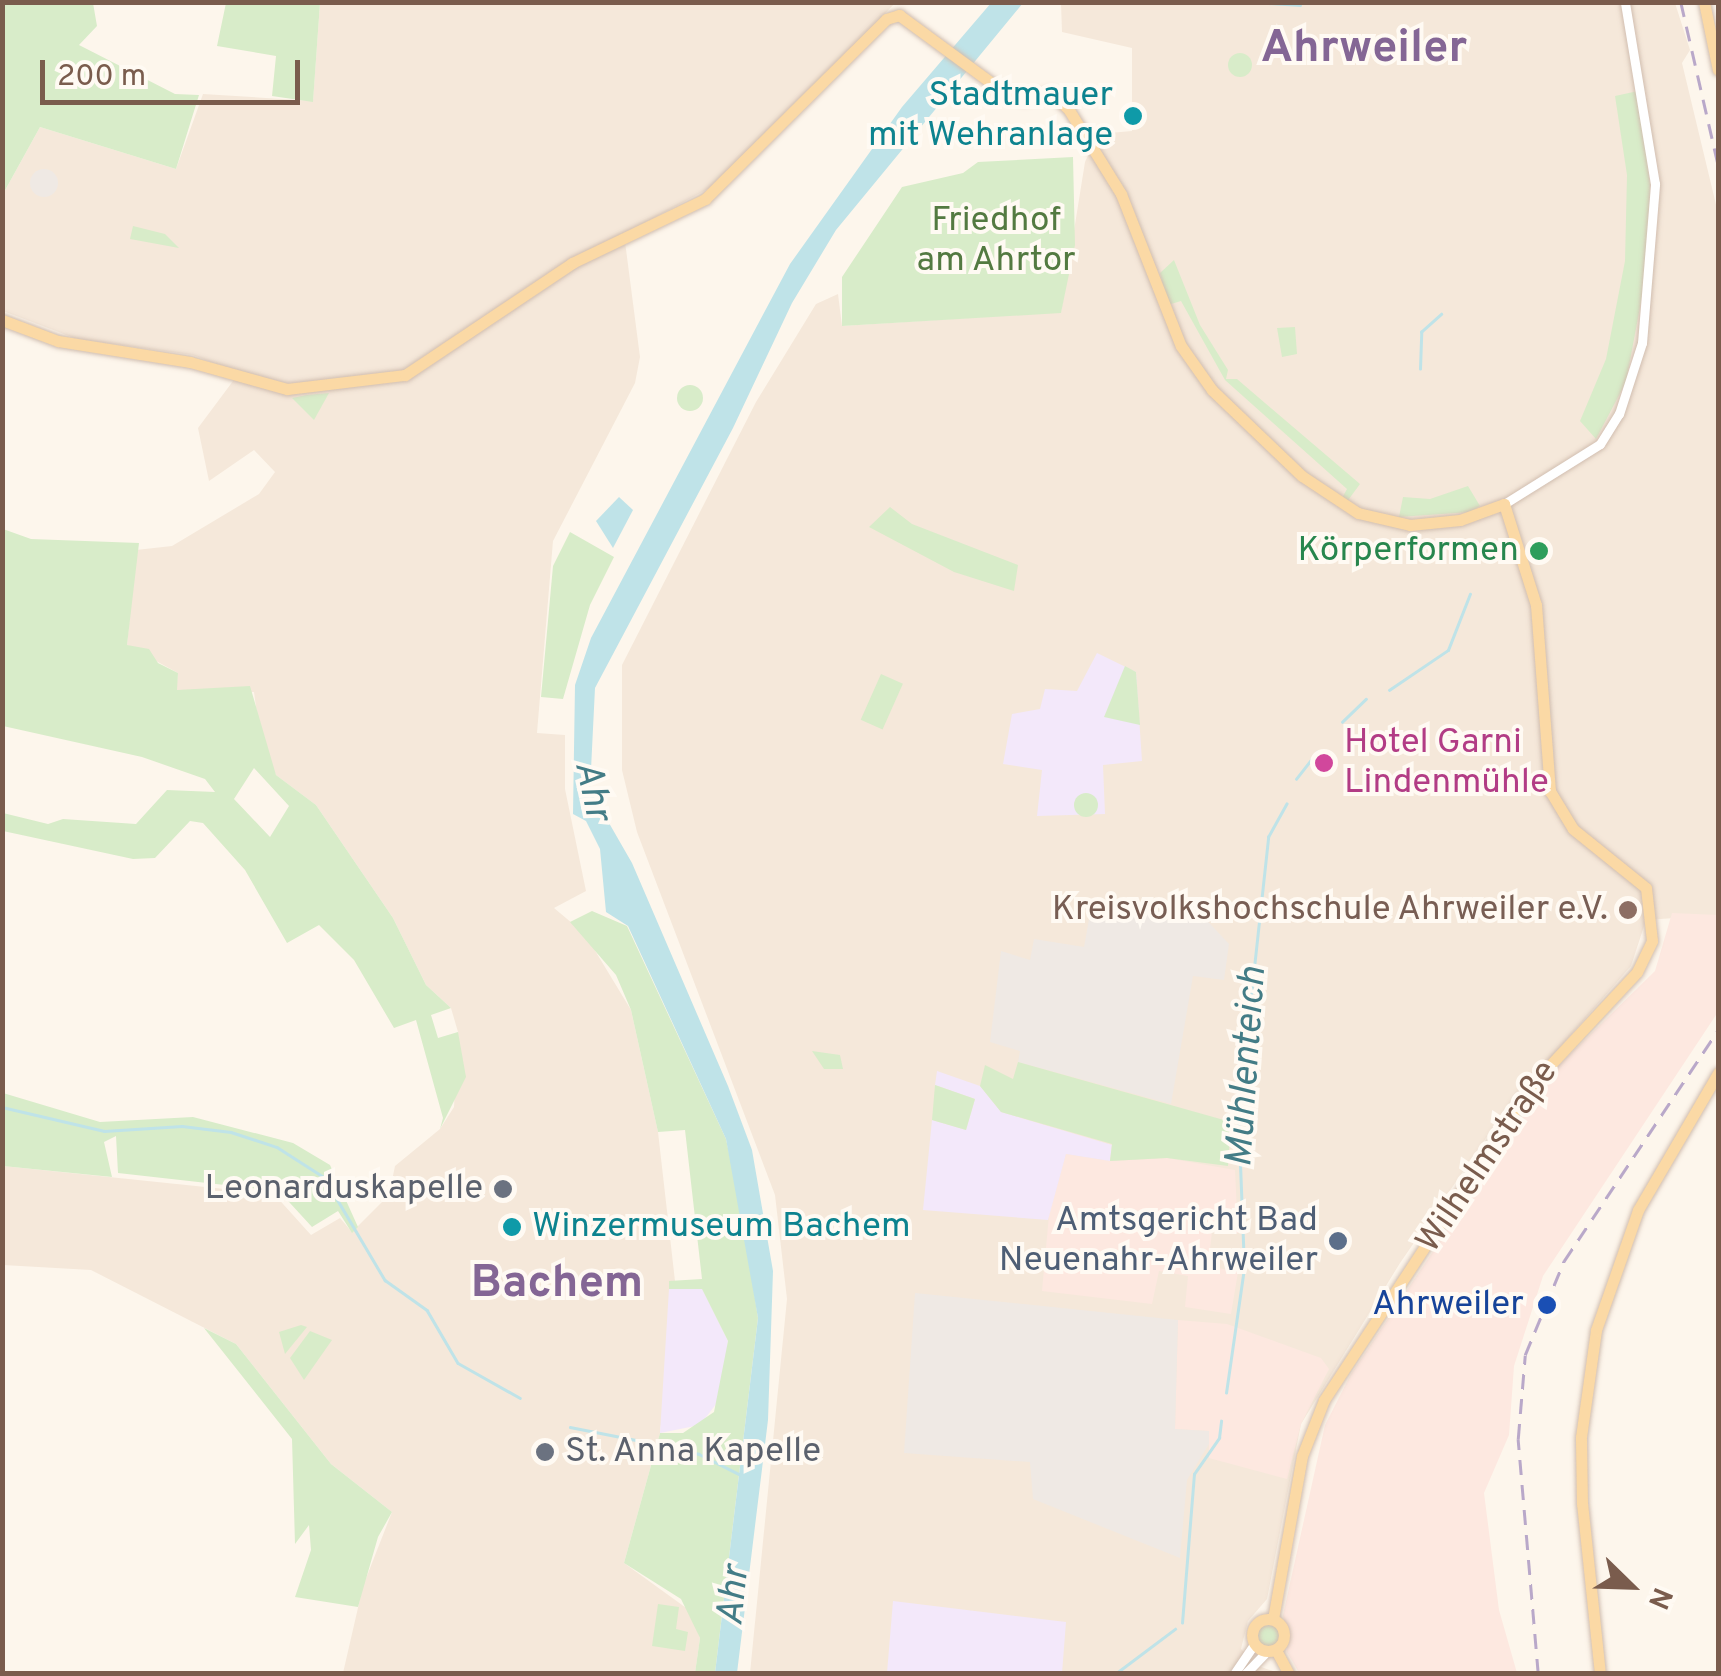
<!DOCTYPE html>
<meta charset="utf-8">
<style>
body{margin:0}
#map{position:relative;width:1721px;height:1676px;overflow:hidden;background:#fdf6ec;font-family:Overpass,sans-serif}
div>[style]{position:absolute}
.residential>*{inset:0;background:#f5e8da}
.commercial>*{inset:0;background:#fde8e0}
.industrial>*{inset:0;background:#efe9e4}
.round{border-radius:50%}
.education>*{inset:0;background:#f3e8fa}
.green>*{inset:0;background:#d8ecc9;transform-origin:0 0}
.water>*{inset:0;background:#bfe3e8}
.stream>*{height:2.5px;margin:-1.25px;padding:0 1.25px;transform-origin:1.25px;border-radius:1.25px;background:#bfe3e8}
.roads{filter:drop-shadow(0 0 2px #d1beb0) drop-shadow(0 0 2px #d1beb0)}
.minor>*{height:9px;margin:-4.5px;padding:0 4.5px;transform-origin:4.5px;border-radius:4.5px;background:#fff}
.major>*{height:11px;margin:-5.5px;padding:0 5.5px;transform-origin:5.5px;border-radius:5.5px;background:#fbd9a5}
.major>.ring{margin:-5.5px;padding:0;box-sizing:content-box;background:none;border:11px solid #fbd9a5;border-radius:50%}
.rail>*{height:2.5px;margin-top:-1.25px;transform-origin:0;background:repeating-linear-gradient(90deg,#b9a8c9 0 15px,transparent 0 25px)}
.dots>*{width:28px;height:28px;translate:-50% -50%;box-sizing:border-box;border:5px solid #fffaf3;border-radius:50%}
span{translate:-50% -50%;white-space:nowrap;text-align:center;line-height:1.15;-webkit-text-stroke:8px #fffaf3;paint-order:stroke}
.culture-label{font-size:35px;color:#0d838f}
.right{translate:-100% -50%;text-align:right}
.left{translate:0 -50%;text-align:left}
.park-label{font-size:35px;color:#537a41}
.leisure-label{font-size:35px;color:#27864d}
.hotel-label{font-size:35px;color:#b23c85}
.education-label{font-size:35px;color:#785e54}
.street-label{font-size:35px;color:#7a5c4d}
.worship-label{font-size:35px;color:#5b616d}
.service-label{font-size:35px;color:#4e5e75}
.transit-label{font-size:35px;color:#164399}
.water-label{font-size:38px;color:#437c86;font-style:italic}
.district-label{font-size:45px;color:#846695;font-weight:700}
.frame{position:absolute;inset:0;border:5px solid #7a5c4d;pointer-events:none}
.north{position:absolute;left:1581px;top:1536px;width:100px;height:100px;-webkit-text-stroke:8px #fffaf3;paint-order:stroke;rotate:113deg;font-size:28px;font-weight:700;line-height:40px;text-align:center;color:#7a5c4d}
.north::after{content:'';display:block;margin:auto;width:35px;height:45px;background:#7a5c4d;clip-path:polygon(50% 0,100% 100%,50% 72%,0 100%)}
.scale{position:absolute;left:40px;top:60px;width:260px;height:45px;box-sizing:border-box;border:5px solid #7a5c4d;border-top:0;padding-left:12px;font-size:30px;line-height:35px;white-space:nowrap;color:#7a5c4d;-webkit-text-stroke:8px #fffaf3;paint-order:stroke}
</style>
<div id="map">
<div class="residential">
<i style="clip-path:polygon(320px 3px,895px 3px,728px 178px,624px 234px,640px 357px,635px 383px,553px 541px,537px 733px,565px 735px,565px 789px,586px 891px,554px 908px,585px 934px,631px 1010px,658px 1132px,675px 1281px,669px 1282px,670px 1346px,660px 1433px,624px 1563px,689px 1610px,700px 1638px,695px 1673px,343px 1673px,363px 1586px,392px 1512px,331px 1464px,236px 1344px,91px 1270px,3px 1265px,3px 1166px,274px 1194px,311px 1235px,340px 1218px,352px 1232px,389px 1195px,395px 1166px,440px 1129px,454px 1107px,458px 1032px,451px 1008px,426px 985px,393px 918px,316px 805px,276px 775px,260px 737px,254px 692px,176px 691px,178px 673px,127px 645px,136px 550px,172px 546px,259px 494px,275px 472px,254px 450px,209px 481px,198px 428px,239px 373px,193px 355px,77px 339px,3px 311px,3px 194px,40px 127px,176px 169px,203px 94px,313px 101px)"></i>
<i style="clip-path:polygon(1061px 3px,1675px 3px,1690px 50px,1682px 63px,1718px 213px,1718px 915px,1646px 920px,1631px 966px,1506px 1109px,1400px 1263px,1301px 1424px,1267px 1599px,1248px 1621px,1241px 1649px,1258px 1666px,1279px 1673px,750px 1673px,787px 1299px,775px 1195px,637px 832px,622px 770px,622px 665px,756px 402px,816px 304px,838px 294px,842px 326px,1061px 312px,1085px 162px,1098px 134px,1132px 131px,1132px 48px,1062px 32px)"></i>
</div>
<div class="commercial">
<i style="clip-path:polygon(1672px 913px,1718px 915px,1718px 1012px,1543px 1276px,1514px 1366px,1509px 1435px,1484px 1493px,1499px 1610px,1517px 1673px,1299px 1673px,1287px 1652px,1283px 1615px,1325px 1425px,1351px 1374px,1555px 1069px,1655px 971px)"></i>
<i style="clip-path:polygon(1066px 1154px,1110px 1161px,1167px 1158px,1235px 1170px,1238px 1233px,1212px 1232px,1208px 1266px,1238px 1272px,1231px 1314px,1185px 1307px,1188px 1276px,1159px 1271px,1152px 1304px,1042px 1291px,1049px 1215px)"></i>
<i style="clip-path:polygon(1178px 1320px,1227px 1324px,1321px 1358px,1329px 1369px,1301px 1424px,1287px 1479px,1209px 1458px,1209px 1431px,1175px 1429px)"></i>
</div>
<div class="industrial">
<i class="round" style="left:30px;top:169px;width:28px;height:28px"></i>
<i style="clip-path:polygon(1091px 908px,1199px 912px,1229px 944px,1224px 980px,1193px 976px,1171px 1104px,1018px 1062px,1020px 1051px,990px 1042px,1001px 951px,1030px 960px,1034px 939px,1084px 947px)"></i>
<i style="clip-path:polygon(915px 1293px,1178px 1320px,1175px 1429px,1209px 1431px,1209px 1444px,1187px 1480px,1180px 1558px,1033px 1499px,1030px 1462px,904px 1453px)"></i>
</div>
<div class="education">
<i style="clip-path:polygon(1097px 653px,1136px 672px,1142px 761px,1103px 765px,1105px 814px,1037px 816px,1042px 770px,1003px 764px,1012px 714px,1040px 709px,1045px 689px,1077px 691px)"></i>
<i style="clip-path:polygon(937px 1071px,980px 1086px,1001px 1112px,1112px 1145px,1110px 1161px,1066px 1154px,1048px 1220px,923px 1210px,932px 1120px,966px 1130px,975px 1099px,935px 1085px)"></i>
<i style="clip-path:polygon(702px 1288px,728px 1341px,720px 1399px,700px 1425px,660px 1433px,669px 1289px)"></i>
<i style="clip-path:polygon(893px 1601px,1066px 1622px,1062px 1673px,887px 1673px)"></i>
</div>
<div class="green">
<i style="clip-path:polygon(2px 3px,93px 3px,97px 26px,79px 45px,175px 94px,199px 95px,176px 169px,40px 127px,3px 194px)"></i>
<i style="clip-path:polygon(226px 3px,320px 3px,313px 102px,272px 96px,276px 56px,217px 46px)"></i>
<i class="round" style="left:1228px;top:53px;width:24px;height:24px"></i>
<i style="clip-path:polygon(1638px 91px,1650px 184px,1649px 259px,1626px 382px,1596px 439px,1580px 421px,1606px 359px,1625px 261px,1627px 175px,1615px 96px)"></i>
<i style="clip-path:polygon(1073px 157px,1075px 245px,1061px 313px,842px 326px,842px 277px,902px 187px,963px 173px,978px 162px)"></i>
<i style="clip-path:polygon(133px 226px,165px 234px,179px 248px,130px 239px)"></i>
<i style="clip-path:polygon(1174px 260px,1200px 325px,1228px 370px,1226px 379px,1237px 379px,1360px 484px,1346px 503px,1341px 500px,1347px 489px,1225px 380px,1181px 301px,1168px 305px,1160px 273px)"></i>
<i style="clip-path:polygon(1295px 327px,1297px 354px,1282px 357px,1277px 328px)"></i>
<i class="round" style="left:677px;top:385px;width:26px;height:26px"></i>
<i style="clip-path:polygon(329px 393px,314px 420px,292px 398px,307px 395px)"></i>
<i style="clip-path:polygon(1468px 486px,1480px 506px,1470px 512px,1399px 517px,1403px 497px,1430px 499px)"></i>
<i style="clip-path:polygon(890px 507px,912px 524px,1018px 565px,1014px 591px,954px 572px,869px 527px)"></i>
<i style="clip-path:polygon(evenodd,3px 529px,31px 539px,139px 543px,127px 645px,149px 649px,158px 663px,178px 673px,177px 690px,250px 686px,276px 775px,316px 805px,393px 918px,426px 985px,451px 1008px,431px 1015px,438px 1038px,458px 1032px,466px 1077px,440px 1129px,443px 1118px,416px 1020px,394px 1028px,354px 960px,319px 925px,287px 943px,245px 870px,203px 823px,190px 821px,155px 858px,133px 859px,3px 831px,3px 813px,48px 824px,63px 819px,136px 824px,167px 790px,215px 792px,205px 779px,142px 757px,3px 726px,3px 529px,254px 768px,289px 806px,270px 837px,234px 799px,254px 768px)"></i>
<i style="clip-path:polygon(570px 532px,614px 557px,590px 605px,563px 699px,541px 697px,553px 566px)"></i>
<i style="clip-path:polygon(1125px 666px,1136px 672px,1140px 725px,1104px 717px)"></i>
<i style="left:881px;top:674px;width:24px;height:50px;rotate:24deg"></i>
<i class="round" style="left:1074px;top:793px;width:24px;height:24px"></i>
<i style="clip-path:polygon(592px 911px,627px 926px,726px 1139px,742px 1214px,758px 1318px,715px 1673px,695px 1673px,700px 1638px,681px 1599px,624px 1563px,660px 1433px,683px 1433px,714px 1412px,728px 1341px,702px 1289px,669px 1289px,669px 1281px,702px 1279px,685px 1130px,658px 1132px,631px 1010px,616px 975px,570px 922px)"></i>
<i style="clip-path:polygon(812px 1051px,840px 1055px,843px 1069px,824px 1069px)"></i>
<i style="clip-path:polygon(1018px 1062px,1231px 1122px,1228px 1166px,1167px 1158px,1110px 1161px,1112px 1144px,1001px 1112px,980px 1086px,985px 1065px,1013px 1079px)"></i>
<i style="clip-path:polygon(935px 1085px,975px 1099px,966px 1130px,932px 1120px)"></i>
<i style="clip-path:polygon(3px 1093px,100px 1122px,193px 1117px,293px 1143px,330px 1165px,358px 1227px,352px 1233px,338px 1211px,312px 1227px,279px 1191px,118px 1173px,116px 1136px,104px 1142px,112px 1177px,3px 1166px)"></i>
<i style="clip-path:polygon(301px 1325px,307px 1327px,285px 1354px,279px 1332px)"></i>
<i style="clip-path:polygon(204px 1328px,236px 1344px,331px 1464px,392px 1512px,378px 1537px,358px 1607px,295px 1597px,311px 1550px,309px 1525px,295px 1544px,292px 1439px)"></i>
<i style="clip-path:polygon(310px 1331px,332px 1340px,304px 1380px,290px 1358px)"></i>
<i style="clip-path:polygon(658px 1604px,679px 1607px,676px 1629px,688px 1632px,685px 1651px,652px 1646px)"></i>
<i class="round" style="left:1256px;top:1622px;width:26px;height:26px"></i>
</div>
<div class="water">
<i style="clip-path:polygon(991px 3px,1023px 3px,836px 230px,792px 303px,733px 428px,595px 688px,590px 790px,632px 863px,728px 1086px,752px 1150px,773px 1271px,768px 1420px,737px 1673px,715px 1673px,758px 1318px,726px 1139px,628px 926px,606px 912px,600px 849px,586px 821px,573px 814px,575px 685px,591px 638px,790px 264px,902px 107px)"></i>
<i style="clip-path:polygon(619px 497px,633px 510px,613px 548px,596px 521px)"></i>
</div>
<div class="stream">
<i style="left:1254px;top:2px;width:46px;rotate:3.7deg"></i>
<i style="left:1420px;top:369px;width:37px;rotate:-88deg"></i>
<i style="left:1421px;top:332px;width:27px;rotate:-42deg"></i>
<i style="left:1389px;top:690px;width:71px;rotate:-34.1deg"></i>
<i style="left:1448px;top:650px;width:60px;rotate:-68.6deg"></i>
<i style="left:1342px;top:722px;width:33px;rotate:-44deg"></i>
<i style="left:1296px;top:779px;width:34px;rotate:-52deg"></i>
<i style="left:2px;top:1107px;width:105px;rotate:13.2deg"></i>
<i style="left:104px;top:1131px;width:78px;rotate:-3.7deg"></i>
<i style="left:182px;top:1126px;width:49px;rotate:7deg"></i>
<i style="left:231px;top:1132px;width:48px;rotate:18.1deg"></i>
<i style="left:277px;top:1147px;width:56px;rotate:32.6deg"></i>
<i style="left:324px;top:1177px;width:120px;rotate:59.4deg"></i>
<i style="left:385px;top:1280px;width:52px;rotate:35.5deg"></i>
<i style="left:427px;top:1310px;width:61px;rotate:59.7deg"></i>
<i style="left:458px;top:1363px;width:71px;rotate:29.4deg"></i>
<i style="left:1226px;top:1393px;width:126px;rotate:-81.8deg"></i>
<i style="left:1244px;top:1268px;width:153px;rotate:-92.2deg"></i>
<i style="left:1238px;top:1115px;width:280px;rotate:-83.8deg"></i>
<i style="left:1268px;top:837px;width:38px;rotate:-61deg"></i>
<i style="left:570px;top:1427px;width:72px;rotate:11.2deg"></i>
<i style="left:661px;top:1449px;width:38px;rotate:7deg"></i>
<i style="left:699px;top:1454px;width:45px;rotate:26.6deg"></i>
<i style="left:1182px;top:1623px;width:149px;rotate:-85.4deg"></i>
<i style="left:1194px;top:1474px;width:44px;rotate:-55.2deg"></i>
<i style="left:1219px;top:1438px;width:17px;rotate:-83deg"></i>
<i style="left:1115px;top:1674px;width:75px;rotate:-36.9deg"></i>
</div>
<div class="roads">
<div class="minor">
<i style="left:1504px;top:504px;width:113px;rotate:-32deg"></i>
<i style="left:1600px;top:444px;width:36px;rotate:-58deg"></i>
<i style="left:1619px;top:414px;width:75px;rotate:-72.1deg"></i>
<i style="left:1642px;top:343px;width:160px;rotate:-85.3deg"></i>
<i style="left:1655px;top:184px;width:184px;rotate:-99.4deg"></i>
<i style="left:1234px;top:1674px;width:36px;rotate:-56deg"></i>
<i style="left:1245px;top:1674px;width:30px;rotate:-46deg"></i>
</div>
<div class="major">
<i style="left:1704px;top:2px;width:69px;rotate:78.4deg"></i>
<i style="left:2px;top:320px;width:60px;rotate:20.6deg"></i>
<i style="left:58px;top:341px;width:134px;rotate:9deg"></i>
<i style="left:190px;top:362px;width:101px;rotate:15.6deg"></i>
<i style="left:287px;top:389px;width:119px;rotate:-6.8deg"></i>
<i style="left:405px;top:375px;width:201px;rotate:-33.8deg"></i>
<i style="left:572px;top:263px;width:148px;rotate:-25.7deg"></i>
<i style="left:705px;top:199px;width:255px;rotate:-44.8deg"></i>
<i style="left:886px;top:19px;width:14px;rotate:-17deg"></i>
<i style="left:899px;top:15px;width:130px;rotate:36.3deg"></i>
<i style="left:1004px;top:92px;width:21px;rotate:19deg"></i>
<i style="left:1024px;top:99px;width:28px;rotate:-13deg"></i>
<i style="left:1051px;top:93px;width:25px;rotate:43deg"></i>
<i style="left:1069px;top:110px;width:99px;rotate:58.2deg"></i>
<i style="left:1121px;top:194px;width:163px;rotate:68.5deg"></i>
<i style="left:1181px;top:346px;width:54px;rotate:54.8deg"></i>
<i style="left:1212px;top:390px;width:124px;rotate:43.7deg"></i>
<i style="left:1302px;top:476px;width:67px;rotate:33.5deg"></i>
<i style="left:1358px;top:513px;width:53px;rotate:13deg"></i>
<i style="left:1410px;top:525px;width:50px;rotate:-5.7deg"></i>
<i style="left:1460px;top:520px;width:47px;rotate:-20deg"></i>
<i style="left:1504px;top:504px;width:106px;rotate:72.4deg"></i>
<i style="left:1536px;top:605px;width:187px;rotate:85.7deg"></i>
<i style="left:1550px;top:791px;width:44px;rotate:58.8deg"></i>
<i style="left:1573px;top:829px;width:94px;rotate:38.9deg"></i>
<i style="left:1646px;top:888px;width:53px;rotate:83.5deg"></i>
<i style="left:1652px;top:941px;width:34px;rotate:116deg"></i>
<i style="left:1637px;top:972px;width:158px;rotate:133deg"></i>
<i style="left:1529px;top:1088px;width:373px;rotate:123.3deg"></i>
<i style="left:1324px;top:1400px;width:60px;rotate:111.4deg"></i>
<i style="left:1302px;top:1456px;width:166px;rotate:100.1deg"></i>
<i class="ring" style="left:1252px;top:1619px;width:21px;height:21px"></i>
<i style="left:1276px;top:1650px;width:27px;rotate:62deg"></i>
<i style="left:1600px;top:1674px;width:171px;rotate:-96deg"></i>
<i style="left:1582px;top:1504px;width:67px;rotate:-90.9deg"></i>
<i style="left:1581px;top:1437px;width:108px;rotate:-82deg"></i>
<i style="left:1596px;top:1330px;width:127px;rotate:-70.7deg"></i>
<i style="left:1638px;top:1210px;width:159px;rotate:-59.7deg"></i>
</div>
</div>
<div class="rail">
<i style="left:1681px;top:2px;width:165px;rotate:77.1deg"></i>
<i style="left:1538px;top:1674px;width:236px;rotate:-94.9deg"></i>
<i style="left:1518px;top:1439px;width:84px;rotate:-85.2deg"></i>
<i style="left:1525px;top:1355px;width:102px;rotate:-67.5deg"></i>
<i style="left:1564px;top:1261px;width:278px;rotate:-56.3deg"></i>
</div>
<div class="dots">
<i style="left:1133px;top:116px;background:#0f9aa8"></i>
<i style="left:1539px;top:551px;background:#2e9e5b"></i>
<i style="left:1324px;top:763px;background:#d1479c"></i>
<i style="left:1628px;top:910px;background:#8d6e63"></i>
<i style="left:503px;top:1189px;background:#6b7280"></i>
<i style="left:512px;top:1227px;background:#0f9aa8"></i>
<i style="left:1338px;top:1241px;background:#5c6f8a"></i>
<i style="left:1547px;top:1305px;background:#1a4fb4"></i>
<i style="left:545px;top:1452px;background:#6b7280"></i>
</div>
<div class="culture-label">
<span class="right" style="left:1113px;top:116px">Stadtmauer<br>mit Wehranlage</span>
<span class="left" style="left:532px;top:1227px">Winzermuseum Bachem</span>
</div>
<div class="park-label">
<span style="left:996px;top:241px">Friedhof<br>am Ahrtor</span>
</div>
<div class="leisure-label">
<span class="right" style="left:1519px;top:551px">Körperformen</span>
</div>
<div class="hotel-label">
<span class="left" style="left:1344px;top:763px">Hotel Garni<br>Lindenmühle</span>
</div>
<div class="education-label">
<span class="right" style="left:1608px;top:910px">Kreisvolkshochschule Ahrweiler e.V.</span>
</div>
<div class="street-label">
<span style="left:1488px;top:1157px;rotate:-56deg">Wilhelmstraße</span>
</div>
<div class="worship-label">
<span class="right" style="left:483px;top:1189px">Leonarduskapelle</span>
<span class="left" style="left:565px;top:1452px">St. Anna Kapelle</span>
</div>
<div class="service-label">
<span class="right" style="left:1318px;top:1241px">Amtsgericht Bad<br>Neuenahr-Ahrweiler</span>
</div>
<div class="transit-label">
<span class="right" style="left:1524px;top:1305px">Ahrweiler</span>
</div>
<div class="water-label">
<span style="left:591px;top:791px;rotate:78deg">Ahr</span>
<span style="left:1248px;top:1067px;rotate:-86deg">Mühlenteich</span>
<span style="left:735px;top:1596px;rotate:-84deg">Ahr</span>
</div>
<div class="district-label">
<span style="left:1364px;top:50px">Ahrweiler</span>
<span style="left:557px;top:1285px">Bachem</span>
</div>
<div class="frame"></div>
<div class="north">N</div>
<div class="scale">200 m</div>
</div>
